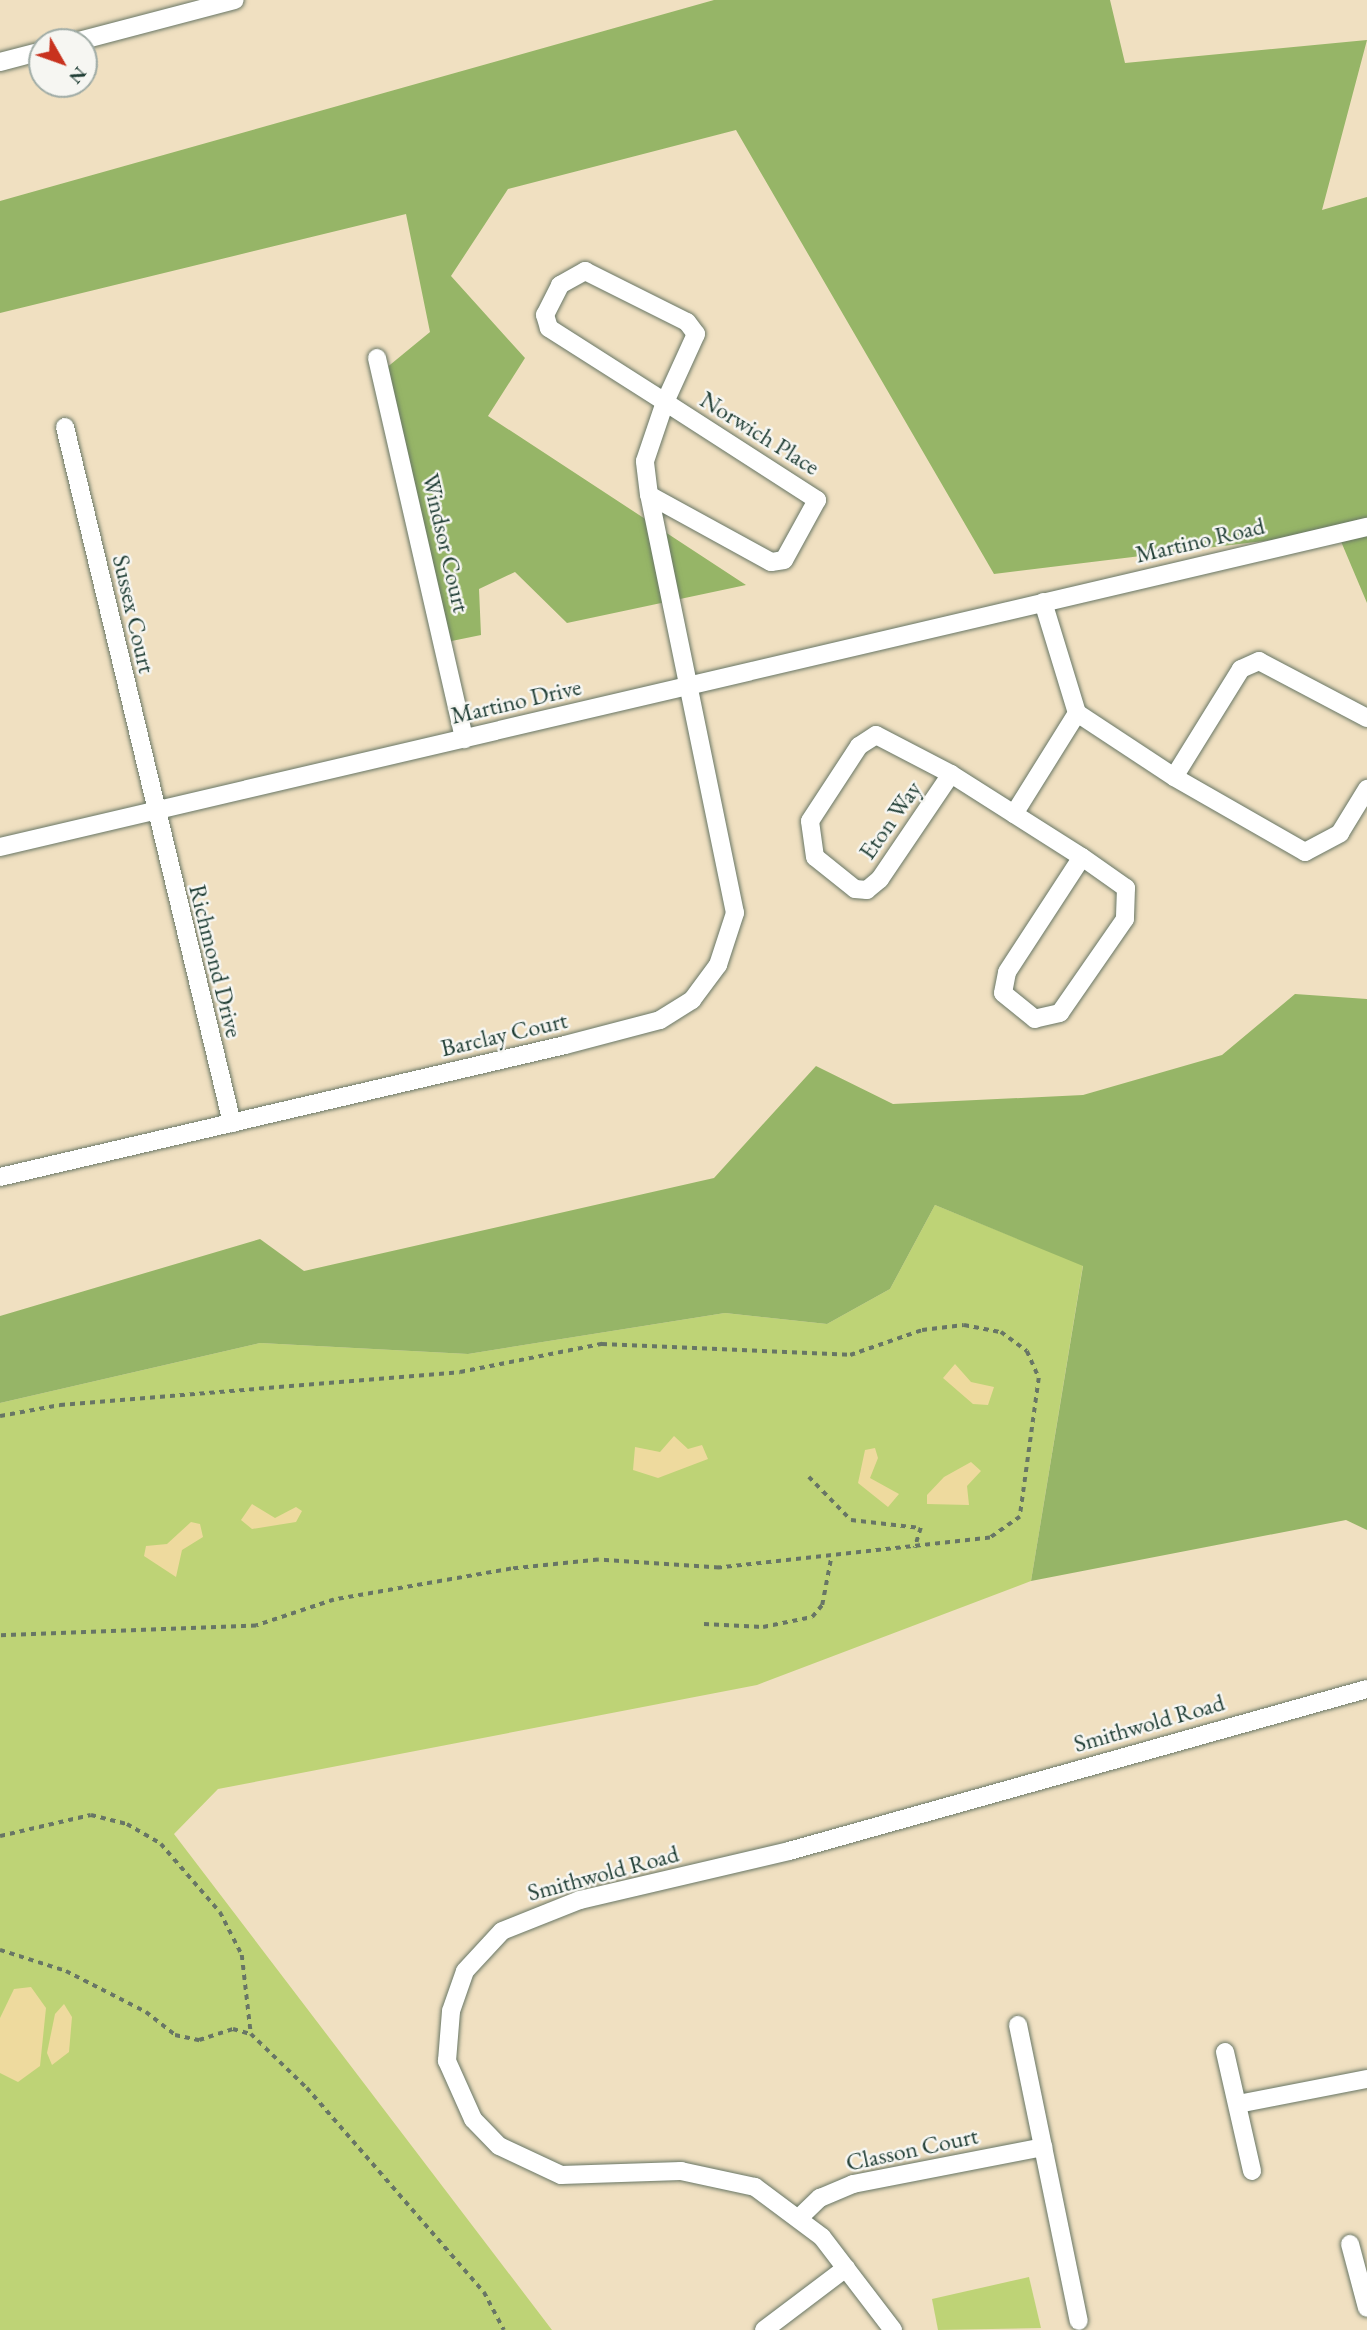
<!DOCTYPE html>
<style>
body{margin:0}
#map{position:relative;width:1367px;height:2330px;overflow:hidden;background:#f0e0c1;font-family:"EB Garamond",serif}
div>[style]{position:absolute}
.green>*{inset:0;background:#bed376}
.forest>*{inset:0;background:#96b567}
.sand>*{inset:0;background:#eeda9e}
.path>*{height:3.5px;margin-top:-1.75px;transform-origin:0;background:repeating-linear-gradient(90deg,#687665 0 5px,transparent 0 10px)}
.roads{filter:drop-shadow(0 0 2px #687665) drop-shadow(0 0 2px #687665)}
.street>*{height:18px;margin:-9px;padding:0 9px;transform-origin:9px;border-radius:9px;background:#fff}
span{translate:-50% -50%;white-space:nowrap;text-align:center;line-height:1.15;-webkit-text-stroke:5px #f6f6f2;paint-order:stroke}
.street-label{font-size:24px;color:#1f3d34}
.north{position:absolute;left:28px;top:28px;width:70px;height:70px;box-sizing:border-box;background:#f6f6f2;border:2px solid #a0aca6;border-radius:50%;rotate:130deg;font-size:19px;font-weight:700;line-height:28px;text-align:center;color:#1f3d34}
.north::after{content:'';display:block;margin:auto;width:24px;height:32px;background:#c8321e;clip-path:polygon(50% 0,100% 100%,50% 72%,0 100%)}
</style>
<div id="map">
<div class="green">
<i style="clip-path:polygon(935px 1205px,1083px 1265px,1031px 1581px,757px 1685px,218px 1789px,174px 1834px,552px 2330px,0 2330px,0 1403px,260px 1343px,468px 1354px,725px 1313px,827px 1324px,890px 1289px)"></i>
<i style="clip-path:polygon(1029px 2277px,1041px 2328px,938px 2330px,932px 2299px)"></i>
</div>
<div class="forest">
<i style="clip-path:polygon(714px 0,1110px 0,1125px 63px,1367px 40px,1322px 210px,1367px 197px,1367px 603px,1337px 532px,994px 574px,736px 130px,508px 189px,451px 276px,525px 358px,488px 416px,746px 585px,567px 623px,515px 572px,479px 589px,481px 635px,437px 644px,374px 378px,430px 332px,406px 214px,0 313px,0 201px)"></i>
<i style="clip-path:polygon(1295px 994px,1367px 999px,1367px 1530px,1346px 1520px,1031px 1581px,1083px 1266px,935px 1205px,890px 1289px,827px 1324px,725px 1313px,468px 1354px,260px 1343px,0 1403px,0 1316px,260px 1239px,304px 1271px,714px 1178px,816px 1066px,893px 1104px,1083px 1095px,1222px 1055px)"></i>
</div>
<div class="sand">
<i style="clip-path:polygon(955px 1364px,971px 1382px,994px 1387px,988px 1405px,973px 1404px,943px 1378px)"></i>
<i style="clip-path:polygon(674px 1436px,688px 1449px,702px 1445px,708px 1459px,658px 1478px,633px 1470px,635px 1447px,660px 1452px)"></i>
<i style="clip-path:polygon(875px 1448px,878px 1458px,870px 1478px,899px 1494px,888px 1507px,858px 1483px,865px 1450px)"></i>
<i style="clip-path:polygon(971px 1462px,981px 1471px,967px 1486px,969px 1505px,927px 1504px,927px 1495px,944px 1477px)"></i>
<i style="clip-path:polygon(252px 1504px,275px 1518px,296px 1507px,302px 1511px,296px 1522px,252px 1529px,241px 1520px)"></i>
<i style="clip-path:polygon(191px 1522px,200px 1524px,203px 1537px,182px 1550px,176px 1577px,144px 1556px,146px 1546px,167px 1544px)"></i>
<i style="clip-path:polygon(31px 1987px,46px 2008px,40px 2066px,18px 2082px,0 2073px,0 2018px,14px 1989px)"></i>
<i style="clip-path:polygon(64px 2004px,72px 2017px,69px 2052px,52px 2065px,47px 2053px,55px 2014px)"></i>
</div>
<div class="path">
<i style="left:0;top:1416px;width:61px;rotate:-10.4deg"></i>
<i style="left:60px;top:1405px;width:401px;rotate:-4.7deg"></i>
<i style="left:460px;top:1372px;width:145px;rotate:-11.2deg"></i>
<i style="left:602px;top:1344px;width:248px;rotate:2.5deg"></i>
<i style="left:850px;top:1355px;width:76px;rotate:-19.1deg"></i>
<i style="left:922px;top:1330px;width:42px;rotate:-6.8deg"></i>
<i style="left:964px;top:1325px;width:38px;rotate:11deg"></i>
<i style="left:1001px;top:1332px;width:32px;rotate:36deg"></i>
<i style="left:1027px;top:1351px;width:30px;rotate:66deg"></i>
<i style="left:1039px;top:1378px;width:140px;rotate:97.8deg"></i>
<i style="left:1020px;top:1517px;width:37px;rotate:145deg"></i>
<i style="left:990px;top:1538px;width:273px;rotate:173.7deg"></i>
<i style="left:719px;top:1568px;width:121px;rotate:-176.2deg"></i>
<i style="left:598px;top:1560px;width:87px;rotate:174.1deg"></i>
<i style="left:511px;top:1569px;width:180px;rotate:170.1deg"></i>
<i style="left:334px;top:1600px;width:82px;rotate:161.6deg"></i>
<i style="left:256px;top:1626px;width:256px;rotate:177.8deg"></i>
<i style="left:809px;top:1477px;width:60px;rotate:45.7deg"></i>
<i style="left:851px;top:1520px;width:70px;rotate:6.5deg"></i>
<i style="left:921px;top:1528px;width:21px;rotate:107deg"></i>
<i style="left:704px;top:1624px;width:59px;rotate:2.9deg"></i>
<i style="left:763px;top:1627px;width:50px;rotate:-11.5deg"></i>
<i style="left:812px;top:1617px;width:16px;rotate:-50deg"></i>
<i style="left:822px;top:1605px;width:48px;rotate:-79.2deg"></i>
<i style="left:0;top:1836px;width:93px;rotate:-13deg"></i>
<i style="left:91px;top:1815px;width:37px;rotate:14deg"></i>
<i style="left:127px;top:1824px;width:39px;rotate:30deg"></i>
<i style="left:161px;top:1844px;width:90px;rotate:49.1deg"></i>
<i style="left:220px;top:1912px;width:48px;rotate:62.9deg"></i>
<i style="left:242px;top:1955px;width:80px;rotate:83.5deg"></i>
<i style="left:0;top:1950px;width:69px;rotate:17.7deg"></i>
<i style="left:66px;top:1971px;width:90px;rotate:27.1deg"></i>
<i style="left:146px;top:2012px;width:37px;rotate:38deg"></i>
<i style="left:175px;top:2035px;width:25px;rotate:12deg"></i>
<i style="left:199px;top:2040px;width:36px;rotate:-18deg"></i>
<i style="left:233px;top:2029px;width:19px;rotate:16deg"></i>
<i style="left:251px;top:2034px;width:78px;rotate:44deg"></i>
<i style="left:307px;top:2088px;width:270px;rotate:49.1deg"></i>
<i style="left:484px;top:2292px;width:43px;rotate:62.2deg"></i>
</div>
<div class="roads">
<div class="street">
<i style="left:75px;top:42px;width:165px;rotate:-14.7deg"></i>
<i style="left:0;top:62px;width:43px;rotate:-14.7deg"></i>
<i style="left:585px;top:271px;width:114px;rotate:26.6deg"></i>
<i style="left:687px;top:322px;width:15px;rotate:53deg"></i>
<i style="left:696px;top:334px;width:75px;rotate:114.5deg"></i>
<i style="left:665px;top:402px;width:138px;rotate:-147.5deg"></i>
<i style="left:549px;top:328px;width:14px;rotate:-107deg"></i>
<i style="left:545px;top:315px;width:34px;rotate:-63deg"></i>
<i style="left:560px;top:285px;width:29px;rotate:-29deg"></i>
<i style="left:377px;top:358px;width:391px;rotate:77.1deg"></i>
<i style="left:65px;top:427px;width:716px;rotate:76.51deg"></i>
<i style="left:1077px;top:713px;width:116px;rotate:33.4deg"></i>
<i style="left:1367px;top:718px;width:122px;rotate:-152.2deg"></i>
<i style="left:1259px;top:661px;width:20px;rotate:156deg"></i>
<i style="left:1241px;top:669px;width:127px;rotate:121.8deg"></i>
<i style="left:1174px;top:777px;width:151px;rotate:29.8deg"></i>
<i style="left:1305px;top:852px;width:40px;rotate:-28deg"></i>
<i style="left:1340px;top:833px;width:52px;rotate:-58.5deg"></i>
<i style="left:876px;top:735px;width:85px;rotate:27.5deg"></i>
<i style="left:951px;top:774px;width:127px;rotate:124.1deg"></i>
<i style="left:880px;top:879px;width:17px;rotate:140deg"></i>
<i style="left:867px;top:890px;width:12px;rotate:-175deg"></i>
<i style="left:855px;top:889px;width:51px;rotate:-141.3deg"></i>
<i style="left:815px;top:857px;width:36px;rotate:-98deg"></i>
<i style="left:810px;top:821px;width:90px;rotate:-56.8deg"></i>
<i style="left:859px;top:746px;width:20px;rotate:-33deg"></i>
<i style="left:951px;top:774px;width:155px;rotate:32.4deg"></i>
<i style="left:1014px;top:814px;width:119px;rotate:-58deg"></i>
<i style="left:1077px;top:713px;width:116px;rotate:-107deg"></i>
<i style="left:0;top:847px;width:1404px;rotate:-13.18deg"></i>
<i style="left:1082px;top:857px;width:54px;rotate:35.2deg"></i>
<i style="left:1126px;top:888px;width:31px;rotate:92deg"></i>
<i style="left:1125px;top:919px;width:114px;rotate:124.7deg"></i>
<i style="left:1060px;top:1013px;width:26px;rotate:167deg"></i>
<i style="left:1035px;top:1019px;width:41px;rotate:-140.9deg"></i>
<i style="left:1003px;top:993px;width:21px;rotate:-79deg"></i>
<i style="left:1007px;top:972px;width:137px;rotate:-56.9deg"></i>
<i style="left:0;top:1177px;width:580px;rotate:-13.15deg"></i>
<i style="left:565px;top:1045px;width:98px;rotate:-14.7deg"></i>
<i style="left:660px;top:1020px;width:38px;rotate:-32deg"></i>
<i style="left:692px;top:1000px;width:44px;rotate:-53.4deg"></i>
<i style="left:718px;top:965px;width:55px;rotate:-71.9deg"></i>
<i style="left:735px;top:913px;width:427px;rotate:-101.6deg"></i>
<i style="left:649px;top:495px;width:34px;rotate:-97deg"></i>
<i style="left:645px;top:461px;width:62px;rotate:-71.3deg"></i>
<i style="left:665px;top:402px;width:181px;rotate:32.8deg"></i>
<i style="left:817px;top:500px;width:68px;rotate:118.8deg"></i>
<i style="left:784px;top:560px;width:13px;rotate:171deg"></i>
<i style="left:771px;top:562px;width:139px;rotate:-151.2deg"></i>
<i style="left:1018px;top:2025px;width:302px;rotate:78.4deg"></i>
<i style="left:1225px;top:2052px;width:122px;rotate:77.2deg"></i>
<i style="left:1238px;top:2104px;width:131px;rotate:-11deg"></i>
<i style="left:800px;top:2217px;width:28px;rotate:-44deg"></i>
<i style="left:820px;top:2198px;width:36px;rotate:-23deg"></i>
<i style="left:853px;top:2184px;width:194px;rotate:-11deg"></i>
<i style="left:1350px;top:2244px;width:66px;rotate:75.1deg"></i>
<i style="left:764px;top:2330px;width:103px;rotate:-37.1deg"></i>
<i style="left:893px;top:2330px;width:117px;rotate:-127.4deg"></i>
<i style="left:822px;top:2237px;width:84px;rotate:-143.3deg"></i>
<i style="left:755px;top:2187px;width:76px;rotate:-167.8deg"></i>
<i style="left:681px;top:2171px;width:120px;rotate:178.1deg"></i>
<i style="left:561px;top:2175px;width:68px;rotate:-154.9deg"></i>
<i style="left:499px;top:2146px;width:37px;rotate:-134deg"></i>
<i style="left:473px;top:2119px;width:64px;rotate:-114.1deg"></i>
<i style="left:447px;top:2061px;width:50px;rotate:-85.4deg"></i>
<i style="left:451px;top:2011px;width:42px;rotate:-70.7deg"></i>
<i style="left:465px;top:1971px;width:54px;rotate:-47.2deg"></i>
<i style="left:502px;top:1931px;width:84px;rotate:-21.7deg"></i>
<i style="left:580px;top:1900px;width:215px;rotate:-13.2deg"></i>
<i style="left:789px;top:1851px;width:600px;rotate:-15.66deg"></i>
</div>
</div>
<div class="street-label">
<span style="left:760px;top:433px;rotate:32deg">Norwich Place</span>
<span style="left:1200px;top:540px;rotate:-13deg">Martino Road</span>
<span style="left:446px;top:543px;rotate:77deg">Windsor Court</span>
<span style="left:134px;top:614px;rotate:77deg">Sussex Court</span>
<span style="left:516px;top:701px;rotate:-13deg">Martino Drive</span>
<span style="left:890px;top:820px;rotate:-55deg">Eton Way</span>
<span style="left:216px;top:961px;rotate:76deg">Richmond Drive</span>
<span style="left:504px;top:1034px;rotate:-13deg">Barclay Court</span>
<span style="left:1149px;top:1723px;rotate:-16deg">Smithwold Road</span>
<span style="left:603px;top:1873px;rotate:-15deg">Smithwold Road</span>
<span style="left:912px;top:2149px;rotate:-12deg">Classon Court</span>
</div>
<div class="north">N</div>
</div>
